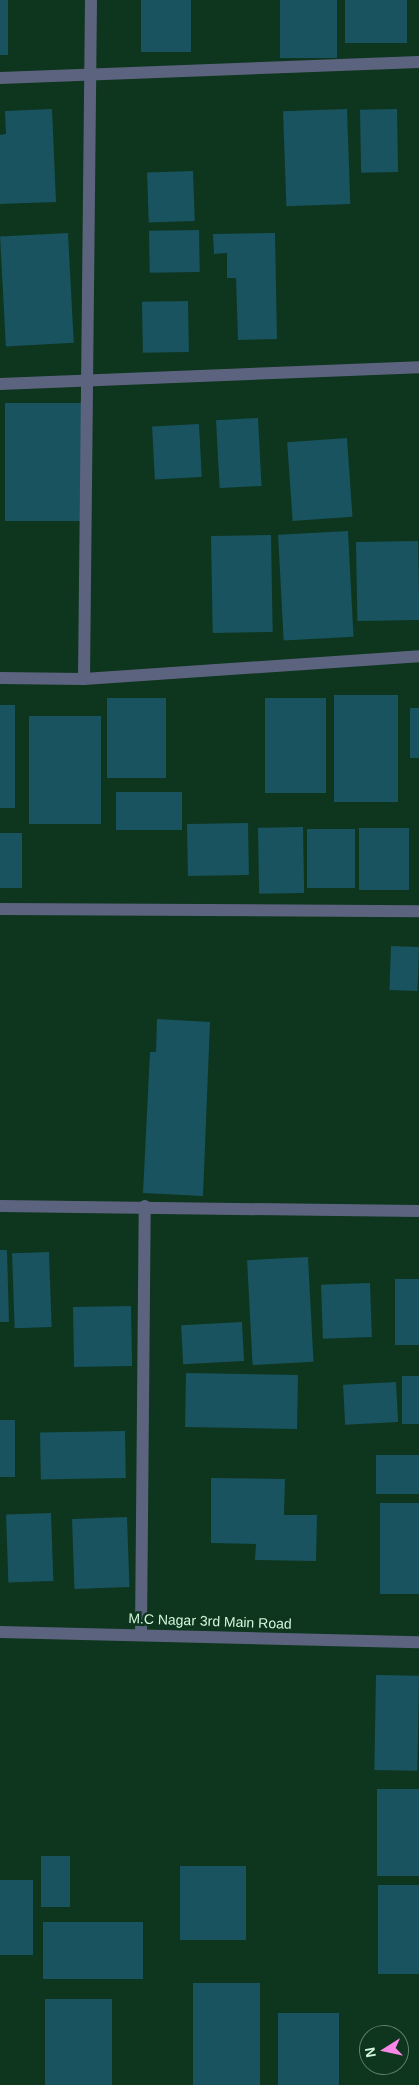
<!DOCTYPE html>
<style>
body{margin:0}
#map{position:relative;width:419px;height:2085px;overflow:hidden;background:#0e351d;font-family:Arial,sans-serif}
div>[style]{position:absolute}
.building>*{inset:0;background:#19535f;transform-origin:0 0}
.street>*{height:12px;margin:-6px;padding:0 6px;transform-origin:6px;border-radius:6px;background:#5c637f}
span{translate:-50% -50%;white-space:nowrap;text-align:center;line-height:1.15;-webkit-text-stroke:5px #0e351d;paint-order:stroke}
.street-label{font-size:14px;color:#d3f7dc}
.north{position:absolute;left:359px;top:2025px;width:50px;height:50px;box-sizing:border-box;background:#0e351d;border:1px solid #5d8369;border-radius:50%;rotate:260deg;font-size:14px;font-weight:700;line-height:20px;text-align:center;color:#d3f7dc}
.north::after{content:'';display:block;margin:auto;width:18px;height:22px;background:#fa87e7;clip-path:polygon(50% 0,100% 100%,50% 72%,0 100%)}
</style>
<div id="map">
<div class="building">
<i style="left:0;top:0;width:8px;height:55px"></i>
<i style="left:141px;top:0;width:50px;height:52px"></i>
<i style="left:280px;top:0;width:57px;height:58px"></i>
<i style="left:345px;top:0;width:62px;height:43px"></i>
<i style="clip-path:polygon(52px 109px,56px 202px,0 204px,0 135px,6px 134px,5px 111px)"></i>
<i style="left:347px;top:109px;width:95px;height:64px;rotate:88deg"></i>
<i style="left:397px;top:109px;width:63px;height:37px;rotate:89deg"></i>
<i style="left:193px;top:171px;width:50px;height:46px;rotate:88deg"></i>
<i style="left:199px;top:230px;width:42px;height:50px;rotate:89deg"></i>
<i style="left:68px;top:233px;width:110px;height:68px;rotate:87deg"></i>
<i style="clip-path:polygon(275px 233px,277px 339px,238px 340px,236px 278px,227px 278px,227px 253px,214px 254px,213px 234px)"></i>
<i style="left:188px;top:301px;width:51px;height:46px;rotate:89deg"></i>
<i style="left:5px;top:403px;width:76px;height:118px"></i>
<i style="left:258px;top:418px;width:68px;height:42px;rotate:87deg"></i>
<i style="left:199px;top:424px;width:53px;height:47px;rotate:87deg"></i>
<i style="left:347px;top:438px;width:79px;height:60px;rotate:86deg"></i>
<i style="left:348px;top:531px;width:106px;height:70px;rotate:87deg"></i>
<i style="left:271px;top:535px;width:97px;height:60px;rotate:89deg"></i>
<i style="left:418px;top:541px;width:79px;height:62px;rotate:89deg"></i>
<i style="left:334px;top:695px;width:64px;height:107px"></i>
<i style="left:107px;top:698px;width:59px;height:80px"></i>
<i style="left:265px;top:698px;width:61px;height:95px"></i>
<i style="left:0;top:705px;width:15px;height:103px"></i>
<i style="left:410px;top:708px;width:9px;height:50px"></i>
<i style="left:29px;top:716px;width:72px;height:108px"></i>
<i style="left:116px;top:792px;width:66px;height:38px"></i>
<i style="left:248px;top:823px;width:52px;height:61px;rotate:89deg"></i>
<i style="left:303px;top:827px;width:66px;height:45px;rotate:89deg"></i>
<i style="left:359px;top:828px;width:50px;height:62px"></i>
<i style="left:355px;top:829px;width:59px;height:48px;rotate:90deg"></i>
<i style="left:0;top:833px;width:22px;height:55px"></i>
<i style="left:391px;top:946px;width:28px;height:44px;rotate:2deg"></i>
<i style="clip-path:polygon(157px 1019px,210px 1022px,203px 1196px,143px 1193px,150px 1052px,156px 1052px)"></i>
<i style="clip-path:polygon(0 1250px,7px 1250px,9px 1322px,0 1322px)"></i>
<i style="left:49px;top:1252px;width:75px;height:37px;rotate:88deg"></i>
<i style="left:308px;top:1257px;width:105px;height:61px;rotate:87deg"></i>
<i style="left:419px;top:1279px;width:66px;height:24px;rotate:90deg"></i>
<i style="left:370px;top:1283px;width:54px;height:49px;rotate:88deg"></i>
<i style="left:131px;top:1306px;width:60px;height:58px;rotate:89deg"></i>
<i style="left:242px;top:1322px;width:39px;height:61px;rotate:87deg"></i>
<i style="left:186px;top:1373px;width:112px;height:54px;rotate:1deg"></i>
<i style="left:402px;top:1376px;width:17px;height:48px"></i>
<i style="left:396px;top:1382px;width:40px;height:53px;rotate:87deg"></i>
<i style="left:0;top:1420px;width:15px;height:57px"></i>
<i style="left:125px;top:1431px;width:47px;height:85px;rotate:89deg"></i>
<i style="left:376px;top:1455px;width:43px;height:39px"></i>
<i style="clip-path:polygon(211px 1478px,285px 1479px,284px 1515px,317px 1515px,316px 1561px,255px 1560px,256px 1544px,211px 1543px)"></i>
<i style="left:380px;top:1503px;width:39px;height:91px"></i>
<i style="left:51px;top:1513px;width:68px;height:45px;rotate:88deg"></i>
<i style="left:127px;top:1517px;width:70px;height:55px;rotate:88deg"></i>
<i style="left:376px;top:1675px;width:43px;height:95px;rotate:1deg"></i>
<i style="left:419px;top:1789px;width:87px;height:42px;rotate:90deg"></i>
<i style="left:41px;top:1856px;width:29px;height:51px"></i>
<i style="left:180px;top:1866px;width:66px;height:74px"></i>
<i style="left:0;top:1880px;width:33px;height:75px"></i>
<i style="left:378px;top:1885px;width:41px;height:89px"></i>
<i style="left:43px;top:1922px;width:100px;height:57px"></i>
<i style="left:193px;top:1983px;width:67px;height:102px"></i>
<i style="left:45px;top:1999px;width:67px;height:86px"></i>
<i style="left:278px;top:2013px;width:61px;height:72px"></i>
</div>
<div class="street">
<i style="left:0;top:78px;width:419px;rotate:-2.2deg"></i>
<i style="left:0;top:384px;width:419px;rotate:-2.3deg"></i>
<i style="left:0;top:678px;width:84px;rotate:0.7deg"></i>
<i style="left:84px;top:679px;width:336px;rotate:-3.9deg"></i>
<i style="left:84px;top:679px;width:679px;rotate:-89.41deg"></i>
<i style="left:0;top:909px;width:419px;rotate:0.3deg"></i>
<i style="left:0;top:1206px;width:419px;rotate:0.7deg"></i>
<i style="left:0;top:1632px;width:419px;rotate:1.4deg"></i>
<i style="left:141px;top:1634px;width:428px;rotate:-89.5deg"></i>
</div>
<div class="street-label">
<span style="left:210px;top:1621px;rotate:2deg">M.C Nagar 3rd Main Road</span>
</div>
<div class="north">N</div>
</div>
